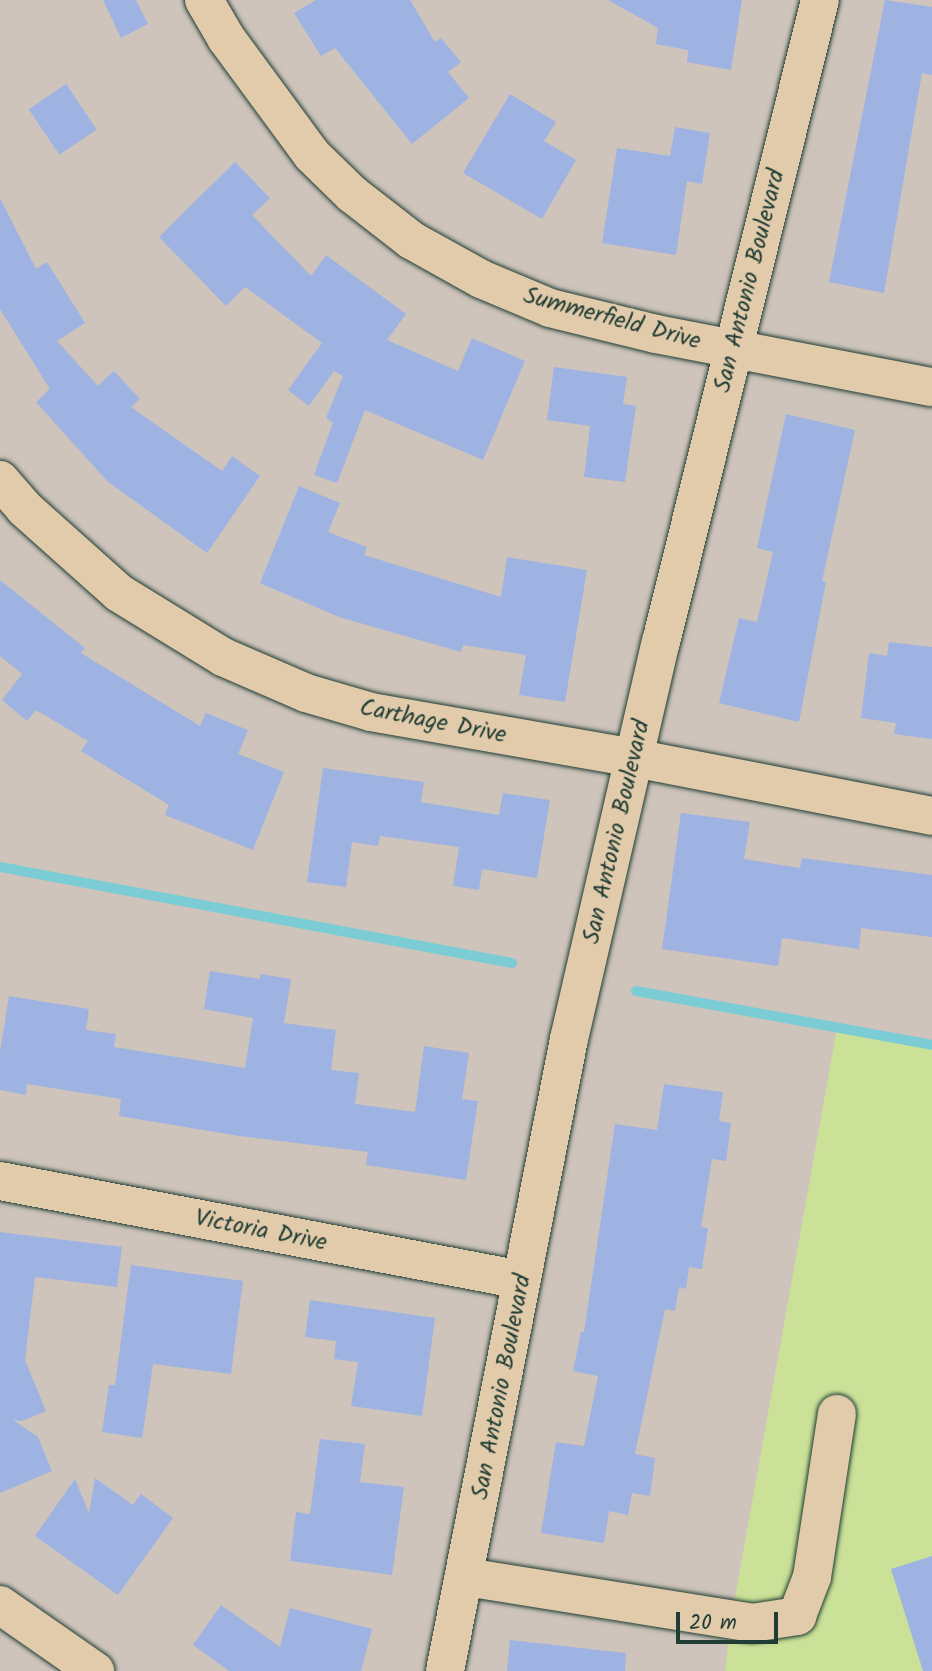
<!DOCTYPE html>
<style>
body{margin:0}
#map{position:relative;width:932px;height:1671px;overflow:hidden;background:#cec4bb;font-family:Kalam,sans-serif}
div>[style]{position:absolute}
.green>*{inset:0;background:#cae197}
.stream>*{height:10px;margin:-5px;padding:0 5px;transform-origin:5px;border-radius:5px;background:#7bccd4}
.building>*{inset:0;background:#9eb3e1;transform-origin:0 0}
.roads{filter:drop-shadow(0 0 2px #1f3d34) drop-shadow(0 0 2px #1f3d34)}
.minor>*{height:38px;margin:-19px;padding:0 19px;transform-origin:19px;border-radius:19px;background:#e2cbab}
span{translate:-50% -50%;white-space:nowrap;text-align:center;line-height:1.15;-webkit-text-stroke:5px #e2cbab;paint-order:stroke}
.street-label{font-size:24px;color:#1f3d34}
.scale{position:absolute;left:676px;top:1612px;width:102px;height:32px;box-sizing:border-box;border:4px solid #1f3d34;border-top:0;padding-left:9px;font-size:21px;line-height:24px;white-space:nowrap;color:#1f3d34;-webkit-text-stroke:5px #e2cbab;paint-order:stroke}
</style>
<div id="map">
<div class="green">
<i style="clip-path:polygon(837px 1028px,932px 1045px,932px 1671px,725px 1671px,731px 1620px)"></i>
</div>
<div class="stream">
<i style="left:0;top:867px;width:521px;rotate:10.62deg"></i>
<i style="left:636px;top:991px;width:301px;rotate:10.3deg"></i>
</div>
<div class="building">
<i style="clip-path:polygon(103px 0,136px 0,148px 24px,121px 38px)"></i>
<i style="clip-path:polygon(316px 0,410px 0,435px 42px,441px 38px,461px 62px,448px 72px,469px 98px,412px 144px,335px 48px,321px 56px,294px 13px)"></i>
<i style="clip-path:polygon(608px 0,742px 0,731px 70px,687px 62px,688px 50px,656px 44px,658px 28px)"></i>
<i style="clip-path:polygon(885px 0,932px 7px,932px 75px,922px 73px,884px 293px,829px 282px)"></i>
<i style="left:66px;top:84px;width:55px;height:45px;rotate:56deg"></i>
<i style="clip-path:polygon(510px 94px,556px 122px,544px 141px,576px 160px,542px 219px,463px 173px)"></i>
<i style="clip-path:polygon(675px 127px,710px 133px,702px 184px,687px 181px,676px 255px,602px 243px,617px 148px,670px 156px)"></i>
<i style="clip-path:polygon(235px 162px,270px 198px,252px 215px,311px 276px,326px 255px,406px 314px,387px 340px,458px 371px,472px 338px,525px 361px,483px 460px,365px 410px,337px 483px,314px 475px,333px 423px,326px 418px,343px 376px,334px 371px,309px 406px,288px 390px,322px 343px,245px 287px,226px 306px,159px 237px)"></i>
<i style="clip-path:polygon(0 198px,36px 269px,47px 262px,85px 323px,57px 341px,98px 386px,114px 371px,140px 399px,131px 407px,222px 471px,232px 456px,260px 476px,207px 553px,108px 482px,36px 402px,50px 389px,0 309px)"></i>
<i style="clip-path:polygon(554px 367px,627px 377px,623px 404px,636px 406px,625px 482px,584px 477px,590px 426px,547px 420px)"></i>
<i style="clip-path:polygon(786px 414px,855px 430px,822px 581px,826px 582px,799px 722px,719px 703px,739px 618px,757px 622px,773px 552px,757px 548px)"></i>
<i style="clip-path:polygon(299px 486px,340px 503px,328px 532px,367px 547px,364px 555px,501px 597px,507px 557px,587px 570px,565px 702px,519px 695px,526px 655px,463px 645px,461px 652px,339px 617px,260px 583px)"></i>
<i style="clip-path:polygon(0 580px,85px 648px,81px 653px,200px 726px,206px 713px,248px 730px,238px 754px,284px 772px,253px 850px,165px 815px,169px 805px,81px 751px,88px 741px,36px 710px,27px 721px,2px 700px,22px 674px,0 656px)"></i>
<i style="clip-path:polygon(889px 642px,932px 647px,932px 739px,894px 734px,896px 723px,861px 718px,869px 653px,887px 656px)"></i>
<i style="clip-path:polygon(323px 768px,424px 782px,421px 802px,499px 815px,503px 793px,550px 800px,537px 878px,482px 869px,479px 890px,453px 886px,459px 847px,380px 836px,378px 846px,352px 842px,346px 887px,307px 882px)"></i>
<i style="clip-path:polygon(681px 813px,750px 822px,744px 859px,800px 868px,802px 858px,932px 875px,932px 937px,861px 928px,859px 949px,782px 938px,778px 966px,662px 949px)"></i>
<i style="clip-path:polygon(210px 971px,260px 979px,260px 974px,291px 979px,284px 1023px,336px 1030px,331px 1070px,359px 1073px,355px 1104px,415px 1112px,424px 1046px,469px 1053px,462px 1099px,478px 1101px,466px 1180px,366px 1165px,368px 1152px,239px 1136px,119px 1116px,121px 1099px,27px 1084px,26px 1095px,0 1090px,0 1052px,9px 996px,89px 1009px,86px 1030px,116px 1034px,114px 1047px,245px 1068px,253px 1018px,204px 1009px)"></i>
<i style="clip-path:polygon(664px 1084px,723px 1092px,719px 1121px,731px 1123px,726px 1161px,712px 1159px,701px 1227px,708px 1228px,702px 1269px,689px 1267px,686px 1289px,679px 1287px,675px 1311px,665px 1309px,635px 1454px,655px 1458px,650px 1496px,632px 1493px,628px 1515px,609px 1511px,604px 1543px,541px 1533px,556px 1442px,584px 1446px,598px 1376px,573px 1371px,581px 1332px,584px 1332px,615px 1124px,657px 1130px)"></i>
<i style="clip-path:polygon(0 1232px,122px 1247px,117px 1287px,35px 1277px,25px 1360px,46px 1411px,22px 1421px,13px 1420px,38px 1437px,52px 1471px,0 1493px)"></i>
<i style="clip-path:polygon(131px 1265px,243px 1281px,231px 1374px,153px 1364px,142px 1438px,102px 1432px,109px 1385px,115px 1385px)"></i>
<i style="clip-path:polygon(310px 1300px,435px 1318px,422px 1416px,351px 1406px,358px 1362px,334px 1359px,336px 1341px,305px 1337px)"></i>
<i style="clip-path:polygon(320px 1439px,365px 1444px,360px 1482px,404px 1487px,392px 1575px,290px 1561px,296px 1512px,310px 1514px)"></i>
<i style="clip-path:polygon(95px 1478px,133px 1505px,141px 1494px,173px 1518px,118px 1595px,35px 1536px,75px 1479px,89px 1513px)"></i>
<i style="clip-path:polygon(932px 1556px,932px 1671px,923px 1671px,891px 1569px)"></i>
<i style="clip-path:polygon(221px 1605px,280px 1647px,290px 1608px,372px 1629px,361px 1671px,229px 1671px,193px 1645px)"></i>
<i style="clip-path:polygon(510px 1640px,626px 1653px,625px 1671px,507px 1671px)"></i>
</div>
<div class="roads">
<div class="minor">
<i style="left:204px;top:0;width:44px;rotate:59.9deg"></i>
<i style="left:226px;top:38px;width:145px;rotate:53.7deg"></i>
<i style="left:312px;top:155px;width:56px;rotate:44.3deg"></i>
<i style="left:352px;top:194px;width:75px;rotate:37.9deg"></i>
<i style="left:411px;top:240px;width:80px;rotate:29.1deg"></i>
<i style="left:481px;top:279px;width:75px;rotate:22.8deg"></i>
<i style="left:550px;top:308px;width:109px;rotate:13.8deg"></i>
<i style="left:656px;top:334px;width:281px;rotate:10.9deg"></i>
<i style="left:0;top:480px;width:37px;rotate:49deg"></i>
<i style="left:24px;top:508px;width:127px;rotate:41.8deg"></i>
<i style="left:119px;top:593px;width:122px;rotate:31.6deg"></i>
<i style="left:223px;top:657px;width:90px;rotate:23.4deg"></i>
<i style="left:306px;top:693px;width:68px;rotate:16.3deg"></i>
<i style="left:371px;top:712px;width:267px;rotate:9.9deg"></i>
<i style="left:634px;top:758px;width:304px;rotate:11deg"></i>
<i style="left:0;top:1181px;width:531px;rotate:10.74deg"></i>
<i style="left:466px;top:1577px;width:290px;rotate:9.1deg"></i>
<i style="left:752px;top:1623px;width:46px;rotate:-8.8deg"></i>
<i style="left:797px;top:1616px;width:42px;rotate:-69deg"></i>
<i style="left:812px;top:1577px;width:165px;rotate:-81.3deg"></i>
<i style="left:0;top:1605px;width:116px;rotate:34.8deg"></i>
<i style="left:445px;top:1671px;width:644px;rotate:-78.9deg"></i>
<i style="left:569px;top:1039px;width:408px;rotate:-77deg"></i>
<i style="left:661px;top:642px;width:661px;rotate:-76.09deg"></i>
</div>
</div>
<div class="street-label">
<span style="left:750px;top:281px;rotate:-76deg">San Antonio Boulevard</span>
<span style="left:612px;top:319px;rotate:15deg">Summerfield Drive</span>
<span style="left:433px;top:722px;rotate:11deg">Carthage Drive</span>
<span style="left:617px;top:832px;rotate:-77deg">San Antonio Boulevard</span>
<span style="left:261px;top:1231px;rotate:11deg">Victoria Drive</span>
<span style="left:502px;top:1387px;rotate:-79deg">San Antonio Boulevard</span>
</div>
<div class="scale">20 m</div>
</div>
